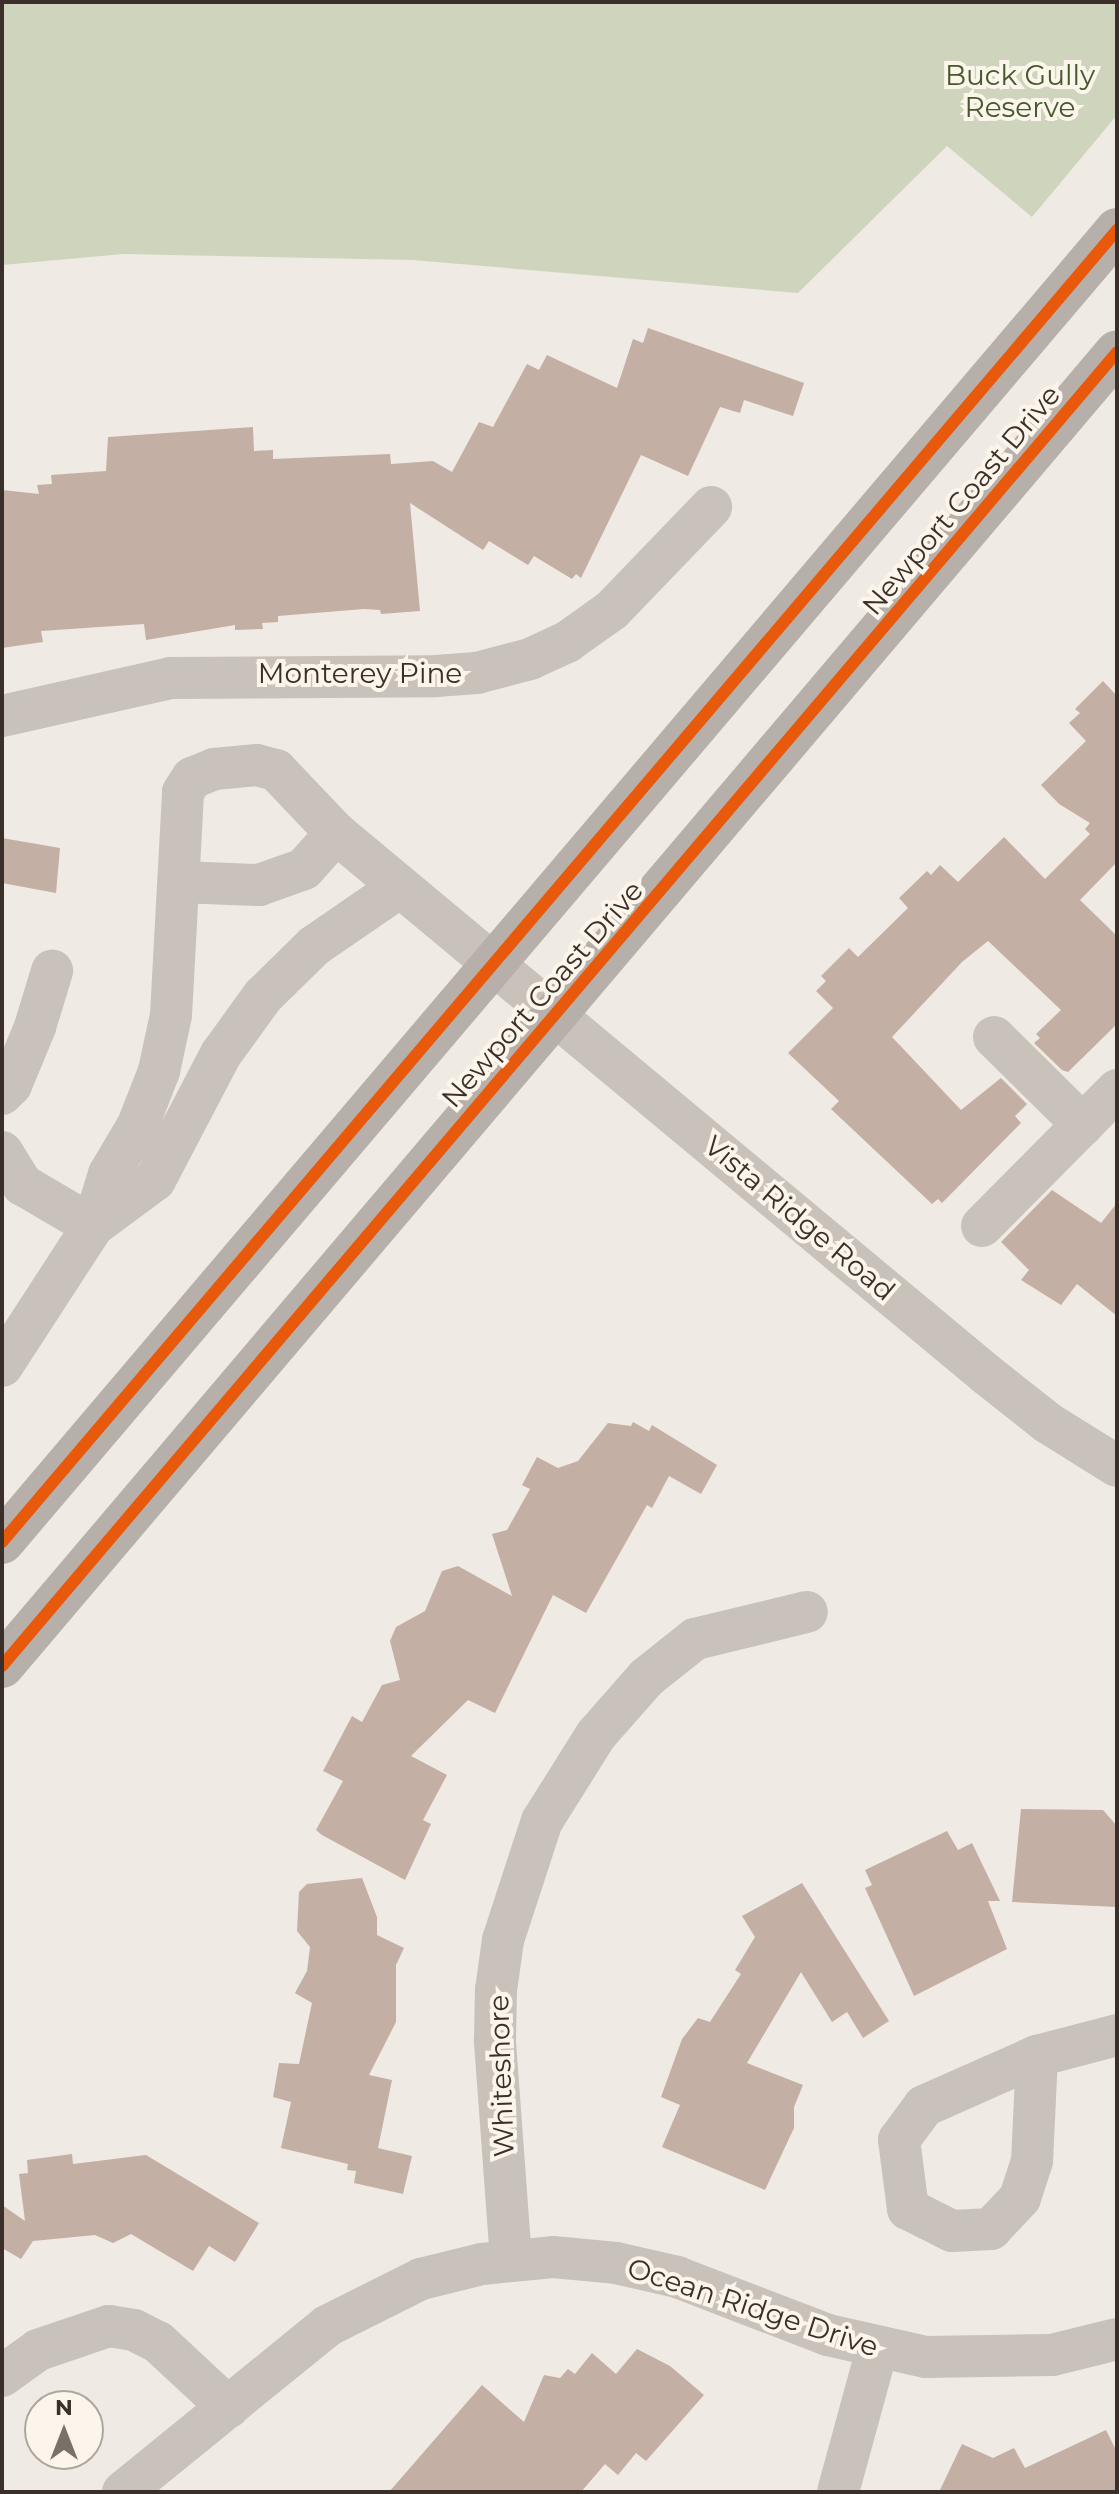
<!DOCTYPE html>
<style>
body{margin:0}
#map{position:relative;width:1119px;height:2494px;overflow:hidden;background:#efeae3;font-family:Montserrat,sans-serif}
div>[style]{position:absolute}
.green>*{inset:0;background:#cfd5bc}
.building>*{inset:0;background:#c4afa4}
.minor>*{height:42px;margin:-21px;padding:0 21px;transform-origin:21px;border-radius:21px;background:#c8c2bb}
.major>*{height:44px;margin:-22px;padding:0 22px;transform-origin:22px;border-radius:22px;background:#b7b0aa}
.cycleway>*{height:12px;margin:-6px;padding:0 6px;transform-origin:6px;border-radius:6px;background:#e8590c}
span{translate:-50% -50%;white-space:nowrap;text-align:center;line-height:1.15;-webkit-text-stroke:8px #fbf5eb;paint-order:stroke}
.park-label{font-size:28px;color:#455a2b}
.street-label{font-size:28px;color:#3a2f29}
.frame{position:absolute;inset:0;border:4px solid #3a2f29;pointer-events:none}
.north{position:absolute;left:24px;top:2390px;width:80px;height:80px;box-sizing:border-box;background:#fbf5eb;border:2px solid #aea69d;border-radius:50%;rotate:0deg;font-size:22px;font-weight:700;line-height:32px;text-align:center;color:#3a2f29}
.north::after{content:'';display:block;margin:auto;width:28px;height:36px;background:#79706a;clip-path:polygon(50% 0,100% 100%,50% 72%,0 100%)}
</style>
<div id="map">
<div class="green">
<i style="clip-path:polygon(2px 2px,1117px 2px,1117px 115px,1032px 217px,947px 146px,798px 293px,413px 260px,123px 254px,2px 265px)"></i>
</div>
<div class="building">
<i style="clip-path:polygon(648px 328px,804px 383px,793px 416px,744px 400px,740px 413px,720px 407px,688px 476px,641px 455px,581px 578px,576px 574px,572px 579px,534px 556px,528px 565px,489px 541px,483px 550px,410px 503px,420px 611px,381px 614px,380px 610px,364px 609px,278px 616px,278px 622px,262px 623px,263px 629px,235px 630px,235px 625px,146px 640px,144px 624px,41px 631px,43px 642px,2px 648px,2px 490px,39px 494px,37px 485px,52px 484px,51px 475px,106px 471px,108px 437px,253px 427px,254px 451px,273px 450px,273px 459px,390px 454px,391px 464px,433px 461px,452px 472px,479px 422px,493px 427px,527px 364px,539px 370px,547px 355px,617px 388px,633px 339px,643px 343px)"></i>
<i style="clip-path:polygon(1103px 681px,1117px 696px,1117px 862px,1080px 900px,1117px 936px,1117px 1024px,1068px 1072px,1062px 1070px,1034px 1043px,1040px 1038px,1036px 1034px,1061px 1010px,988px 941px,962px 962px,892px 1037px,961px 1110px,1001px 1078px,1027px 1104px,1015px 1116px,1021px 1123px,942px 1203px,938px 1199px,932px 1204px,831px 1109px,839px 1101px,788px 1053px,833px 1008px,816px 991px,826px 981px,821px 976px,849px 948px,858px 957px,908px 908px,899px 898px,927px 871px,931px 875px,940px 865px,958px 882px,1004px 837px,1045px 879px,1090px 834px,1085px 829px,1090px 823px,1059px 804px,1041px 785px,1086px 741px,1069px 723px,1080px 713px,1075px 709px)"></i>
<i style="clip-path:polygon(2px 838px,60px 848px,56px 893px,2px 883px)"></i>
<i style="clip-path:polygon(1052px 1190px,1101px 1223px,1117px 1203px,1117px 1316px,1077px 1284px,1061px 1305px,1021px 1280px,1029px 1270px,1001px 1242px)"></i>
<i style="clip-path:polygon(633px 1422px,649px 1431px,652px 1425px,717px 1465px,701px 1494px,669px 1476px,652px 1508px,647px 1505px,586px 1613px,553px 1595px,495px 1713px,468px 1700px,411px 1756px,447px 1775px,423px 1820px,431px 1824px,405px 1880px,322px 1835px,316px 1830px,343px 1781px,323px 1771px,352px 1716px,362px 1722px,382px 1685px,400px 1680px,390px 1641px,396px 1627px,425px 1611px,442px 1571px,458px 1566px,512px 1596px,492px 1534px,507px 1530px,530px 1489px,522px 1485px,537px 1457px,558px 1468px,578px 1461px,608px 1423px,631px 1426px)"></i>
<i style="clip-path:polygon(1021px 1809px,1103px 1810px,1117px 1826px,1117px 1907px,1012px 1902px)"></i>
<i style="clip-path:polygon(947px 1831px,958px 1850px,972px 1843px,1000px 1901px,988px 1901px,1007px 1949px,914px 1996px,865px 1888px,872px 1885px,865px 1870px)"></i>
<i style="clip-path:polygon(362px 1878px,377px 1917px,377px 1935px,404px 1948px,396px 1965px,396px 2022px,369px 2075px,392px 2080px,378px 2148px,412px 2156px,403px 2194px,354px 2183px,356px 2171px,347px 2170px,348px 2164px,281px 2148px,291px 2102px,273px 2097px,279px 2063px,299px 2064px,312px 2003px,295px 1993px,307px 1971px,310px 1947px,297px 1931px,299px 1892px,307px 1884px)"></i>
<i style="clip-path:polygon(802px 1883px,889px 2021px,863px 2038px,847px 2012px,832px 2022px,801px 1972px,747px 2063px,803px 2085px,794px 2107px,794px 2128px,765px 2190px,662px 2147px,680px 2105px,661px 2097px,682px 2039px,698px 2018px,710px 2022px,741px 1974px,735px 1970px,755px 1937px,742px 1916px)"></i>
<i style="clip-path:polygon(72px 2154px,73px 2164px,146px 2155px,259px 2223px,235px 2262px,209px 2246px,193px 2271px,131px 2234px,113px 2243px,95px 2235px,33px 2241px,21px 2259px,2px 2248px,2px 2205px,25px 2221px,19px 2174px,28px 2173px,27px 2160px)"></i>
<i style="clip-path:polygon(637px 2349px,670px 2366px,704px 2395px,646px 2461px,636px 2453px,618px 2475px,605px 2464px,581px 2492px,389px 2492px,482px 2385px,524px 2422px,544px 2375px,560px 2378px,568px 2369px,575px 2374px,592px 2353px,616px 2374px)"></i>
<i style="clip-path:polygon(1106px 2430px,1117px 2452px,1117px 2492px,939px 2492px,962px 2444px,993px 2458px,1014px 2448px,1025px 2468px)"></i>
</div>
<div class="minor">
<i style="left:2px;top:716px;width:172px;rotate:-12.7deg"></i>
<i style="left:170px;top:678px;width:266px;rotate:-0.4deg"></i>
<i style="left:436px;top:676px;width:41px;rotate:-4.2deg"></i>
<i style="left:477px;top:673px;width:55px;rotate:-14.8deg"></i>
<i style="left:530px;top:659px;width:41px;rotate:-24.7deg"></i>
<i style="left:567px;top:642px;width:55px;rotate:-35.4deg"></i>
<i style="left:612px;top:610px;width:143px;rotate:-46.1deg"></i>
<i style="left:336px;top:833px;width:846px;rotate:39.77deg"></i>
<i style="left:986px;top:1374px;width:79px;rotate:38.3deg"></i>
<i style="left:1048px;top:1423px;width:81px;rotate:31.9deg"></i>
<i style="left:994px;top:1037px;width:125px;rotate:44.7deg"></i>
<i style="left:2px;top:1094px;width:13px;rotate:-45deg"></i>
<i style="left:11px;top:1085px;width:63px;rotate:-67.5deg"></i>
<i style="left:35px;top:1027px;width:59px;rotate:-73.1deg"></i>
<i style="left:2px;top:1152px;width:39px;rotate:58deg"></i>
<i style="left:23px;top:1185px;width:81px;rotate:30.4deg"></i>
<i style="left:93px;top:1226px;width:77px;rotate:-36.6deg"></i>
<i style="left:155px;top:1180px;width:142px;rotate:-62.4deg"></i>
<i style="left:221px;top:1054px;width:72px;rotate:-54.1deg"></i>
<i style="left:263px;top:996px;width:71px;rotate:-44.4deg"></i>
<i style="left:314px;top:946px;width:104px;rotate:-34.5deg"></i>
<i style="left:982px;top:1226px;width:192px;rotate:-45.2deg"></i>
<i style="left:2px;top:1366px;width:167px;rotate:-57deg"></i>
<i style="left:93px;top:1226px;width:54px;rotate:-72.9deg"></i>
<i style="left:109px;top:1174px;width:57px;rotate:-59.4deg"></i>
<i style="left:138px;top:1125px;width:58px;rotate:-68.7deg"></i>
<i style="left:159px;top:1071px;width:57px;rotate:-77.9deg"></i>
<i style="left:171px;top:1015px;width:223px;rotate:-86.9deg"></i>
<i style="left:183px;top:792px;width:17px;rotate:-57deg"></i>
<i style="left:192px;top:778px;width:24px;rotate:-22deg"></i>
<i style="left:214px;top:769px;width:43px;rotate:-5.3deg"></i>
<i style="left:257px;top:765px;width:20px;rotate:15deg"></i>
<i style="left:276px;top:770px;width:87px;rotate:46.4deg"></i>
<i style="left:336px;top:833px;width:48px;rotate:131.6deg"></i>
<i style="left:304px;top:869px;width:48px;rotate:160.4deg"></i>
<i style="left:259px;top:885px;width:80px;rotate:-177.9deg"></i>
<i style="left:1037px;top:2056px;width:105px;rotate:92.7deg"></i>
<i style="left:1032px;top:2161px;width:39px;rotate:108deg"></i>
<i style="left:1020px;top:2198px;width:42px;rotate:133.1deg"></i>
<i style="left:991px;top:2229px;width:39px;rotate:177deg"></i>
<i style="left:952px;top:2231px;width:49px;rotate:-153.4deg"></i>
<i style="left:908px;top:2209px;width:70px;rotate:-97.4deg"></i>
<i style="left:899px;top:2140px;width:42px;rotate:-53.7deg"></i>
<i style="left:924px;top:2106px;width:124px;rotate:-23.9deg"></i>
<i style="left:1037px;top:2056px;width:83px;rotate:-14.7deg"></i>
<i style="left:511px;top:2260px;width:221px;rotate:-94.2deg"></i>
<i style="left:495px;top:2040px;width:50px;rotate:-88.9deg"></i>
<i style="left:496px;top:1990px;width:50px;rotate:-82deg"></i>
<i style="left:503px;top:1940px;width:125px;rotate:-71.9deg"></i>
<i style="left:542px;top:1821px;width:102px;rotate:-57.9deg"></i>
<i style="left:596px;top:1735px;width:76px;rotate:-48.7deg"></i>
<i style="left:646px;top:1678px;width:63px;rotate:-38.5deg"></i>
<i style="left:695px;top:1639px;width:115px;rotate:-13.6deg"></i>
<i style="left:2px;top:2376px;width:44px;rotate:-35.8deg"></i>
<i style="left:38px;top:2350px;width:75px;rotate:-18.7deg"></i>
<i style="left:109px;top:2326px;width:25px;rotate:9deg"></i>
<i style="left:134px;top:2330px;width:27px;rotate:27deg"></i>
<i style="left:158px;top:2342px;width:96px;rotate:42.9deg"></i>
<i style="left:123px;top:2492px;width:263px;rotate:-39.1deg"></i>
<i style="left:327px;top:2326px;width:105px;rotate:-26.6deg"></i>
<i style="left:421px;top:2279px;width:63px;rotate:-13.8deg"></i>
<i style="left:482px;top:2264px;width:71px;rotate:-5.6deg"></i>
<i style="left:553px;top:2257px;width:63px;rotate:5.4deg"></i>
<i style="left:616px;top:2263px;width:63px;rotate:12.9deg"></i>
<i style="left:677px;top:2277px;width:162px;rotate:21deg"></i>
<i style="left:828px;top:2335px;width:100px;rotate:12.7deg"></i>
<i style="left:926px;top:2357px;width:126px;rotate:-0.9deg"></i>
<i style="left:1052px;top:2355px;width:67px;rotate:-13.8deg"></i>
<i style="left:838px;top:2492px;width:148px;rotate:-74.7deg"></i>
</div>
<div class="major">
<i style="left:2px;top:1542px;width:1722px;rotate:-49.64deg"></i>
<i style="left:2px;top:1666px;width:1723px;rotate:-49.68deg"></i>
</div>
<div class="cycleway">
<i style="left:2px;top:1542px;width:1722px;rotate:-49.64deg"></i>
<i style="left:2px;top:1666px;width:1723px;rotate:-49.68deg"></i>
</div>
<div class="park-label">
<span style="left:1020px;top:91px">Buck Gully<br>Reserve</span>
</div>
<div class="street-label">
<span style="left:961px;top:500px;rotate:-50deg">Newport Coast Drive</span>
<span style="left:360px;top:673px">Monterey Pine</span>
<span style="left:542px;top:994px;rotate:-49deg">Newport Coast Drive</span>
<span style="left:800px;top:1218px;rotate:40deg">Vista Ridge Road</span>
<span style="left:501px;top:2076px;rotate:-92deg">Whiteshore</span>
<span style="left:753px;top:2307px;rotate:18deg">Ocean Ridge Drive</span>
</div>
<div class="frame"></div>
<div class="north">N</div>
</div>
